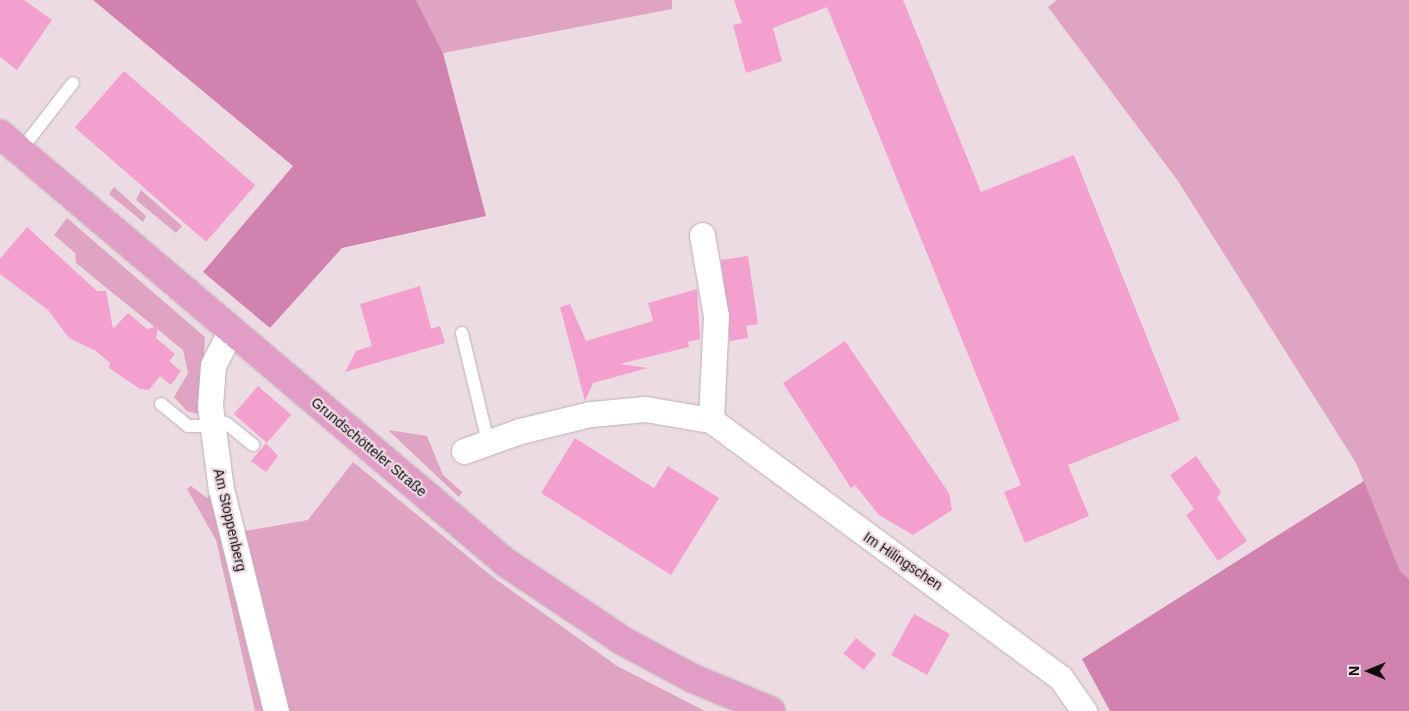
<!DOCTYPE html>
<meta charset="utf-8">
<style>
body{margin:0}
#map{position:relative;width:1409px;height:711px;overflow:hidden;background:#eddbe4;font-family:Arial,sans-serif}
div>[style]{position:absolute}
.green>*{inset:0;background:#dea4c2}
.forest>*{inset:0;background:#d282ae}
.building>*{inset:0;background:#f3a0ce;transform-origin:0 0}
.roads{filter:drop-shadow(0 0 1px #c0afb7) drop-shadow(0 0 1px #c0afb7)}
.service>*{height:12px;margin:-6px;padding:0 6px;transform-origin:6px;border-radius:6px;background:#fff}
.minor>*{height:25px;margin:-12.5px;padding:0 12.5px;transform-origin:12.5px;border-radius:12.5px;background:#fff}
.primary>*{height:28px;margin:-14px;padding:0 14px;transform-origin:14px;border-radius:14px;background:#e29dc6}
span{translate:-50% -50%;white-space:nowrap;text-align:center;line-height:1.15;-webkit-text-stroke:4.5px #eddbe4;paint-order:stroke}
.street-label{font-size:14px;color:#100b0d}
.north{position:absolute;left:1344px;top:646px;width:50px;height:50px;-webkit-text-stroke:4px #eddbe4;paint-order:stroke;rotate:270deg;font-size:14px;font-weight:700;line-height:20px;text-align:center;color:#100b0d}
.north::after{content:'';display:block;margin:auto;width:18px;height:22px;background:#100b0d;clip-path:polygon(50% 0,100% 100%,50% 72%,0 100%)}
</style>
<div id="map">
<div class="green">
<i style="clip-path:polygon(416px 0,672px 0,672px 9px,443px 53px)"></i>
<i style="clip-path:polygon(1057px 0,1409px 0,1409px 579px,1399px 569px,1356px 463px,1178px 181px,1048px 7px)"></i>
<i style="clip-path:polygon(114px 187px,146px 216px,143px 222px,109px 194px)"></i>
<i style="clip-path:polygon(141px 190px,182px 226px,176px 233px,136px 200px)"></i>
<i style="clip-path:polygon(67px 218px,205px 337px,201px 415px,187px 411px,174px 397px,188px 373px,183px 350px,76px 263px,75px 253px,54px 235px)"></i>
<i style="clip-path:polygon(388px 430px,427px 436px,443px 475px,462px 492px,459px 497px)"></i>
<i style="clip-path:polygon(353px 462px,494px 578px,617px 666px,705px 711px,281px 711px,239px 532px,308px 520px)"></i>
<i style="clip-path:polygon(191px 486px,207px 498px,217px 486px,273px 711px,255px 711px,216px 540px,187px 489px)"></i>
</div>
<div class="forest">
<i style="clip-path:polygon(93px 0,416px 0,443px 53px,486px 216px,342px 248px,270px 328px,203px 272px,293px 166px)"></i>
<i style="clip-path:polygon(1364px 481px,1399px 569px,1409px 579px,1409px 711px,1110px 711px,1082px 659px)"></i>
</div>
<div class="building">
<i style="clip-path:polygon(0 0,24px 0,52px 20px,17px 70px,0 57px)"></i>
<i style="clip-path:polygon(734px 0,903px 0,981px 192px,1074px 155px,1180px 420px,1068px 465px,1089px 516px,1025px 543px,1004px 492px,1021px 485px,827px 7px,773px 28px,782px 61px,746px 73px,733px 25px,742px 23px)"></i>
<i style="left:124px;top:71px;width:174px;height:75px;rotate:41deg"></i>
<i style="clip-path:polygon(27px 227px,97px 291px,106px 291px,113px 329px,128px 313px,147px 329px,158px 326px,156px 338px,175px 354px,169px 361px,181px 371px,171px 385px,160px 376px,149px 390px,140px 389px,109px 368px,110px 363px,96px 351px,69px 338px,48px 310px,0 274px,0 259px)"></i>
<i style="clip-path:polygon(748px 256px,758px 324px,746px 326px,748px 338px,730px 341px,721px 260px)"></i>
<i style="clip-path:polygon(420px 286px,431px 329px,440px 326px,445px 343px,345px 372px,356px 351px,372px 346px,360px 304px)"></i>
<i style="clip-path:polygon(697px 289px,700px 339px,688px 342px,689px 347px,620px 364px,648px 368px,593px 383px,585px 401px,560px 307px,570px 304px,586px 341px,653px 321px,648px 303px)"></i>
<i style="clip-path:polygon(845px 341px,949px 493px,952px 510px,913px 535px,879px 515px,855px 485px,851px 488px,783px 383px)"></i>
<i style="left:258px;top:386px;width:44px;height:37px;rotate:41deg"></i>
<i style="clip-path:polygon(575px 438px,654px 488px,668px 466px,719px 498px,671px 575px,541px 493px)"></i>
<i style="clip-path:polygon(266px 443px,278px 456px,266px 472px,251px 461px)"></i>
<i style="clip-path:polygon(1196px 456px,1221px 492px,1217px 498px,1247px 541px,1218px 561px,1186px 515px,1194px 509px,1170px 475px)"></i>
<i style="left:914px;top:614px;width:41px;height:47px;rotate:29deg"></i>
<i style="left:856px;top:638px;width:26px;height:20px;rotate:39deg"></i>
</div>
<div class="roads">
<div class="service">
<i style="left:20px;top:151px;width:86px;rotate:-52.1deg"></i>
<i style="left:462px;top:333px;width:112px;rotate:76.6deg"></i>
<i style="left:161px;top:404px;width:35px;rotate:39deg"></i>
<i style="left:188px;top:426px;width:25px"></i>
<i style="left:212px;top:420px;width:14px;rotate:12deg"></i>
<i style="left:226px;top:423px;width:35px;rotate:39deg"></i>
</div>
<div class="minor">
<i style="left:702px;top:235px;width:82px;rotate:80.2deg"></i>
<i style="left:716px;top:316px;width:104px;rotate:92.8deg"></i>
<i style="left:231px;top:330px;width:39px;rotate:117deg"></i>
<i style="left:213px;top:365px;width:41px;rotate:94.2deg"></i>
<i style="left:210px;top:406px;width:84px;rotate:82.5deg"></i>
<i style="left:221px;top:489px;width:229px;rotate:76.1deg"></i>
<i style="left:464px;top:451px;width:59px;rotate:-19.7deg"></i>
<i style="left:520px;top:431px;width:73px;rotate:-13.5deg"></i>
<i style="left:591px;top:414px;width:54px;rotate:-5.3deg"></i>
<i style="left:645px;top:409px;width:67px;rotate:9.5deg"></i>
<i style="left:711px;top:420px;width:433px;rotate:36.4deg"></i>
<i style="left:1060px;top:677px;width:42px;rotate:54.8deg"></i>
</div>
<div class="primary">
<i style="left:0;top:134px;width:662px;rotate:40.28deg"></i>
<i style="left:505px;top:562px;width:142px;rotate:33.8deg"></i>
<i style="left:623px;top:641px;width:81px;rotate:28.2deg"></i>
<i style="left:694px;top:679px;width:83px;rotate:22.6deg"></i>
</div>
</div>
<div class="street-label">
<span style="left:369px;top:447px;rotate:40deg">Grundschötteler Straße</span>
<span style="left:230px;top:520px;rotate:77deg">Am Stoppenberg</span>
<span style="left:903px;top:561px;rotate:34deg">Im Hilingschen</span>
</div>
<div class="north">N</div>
</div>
